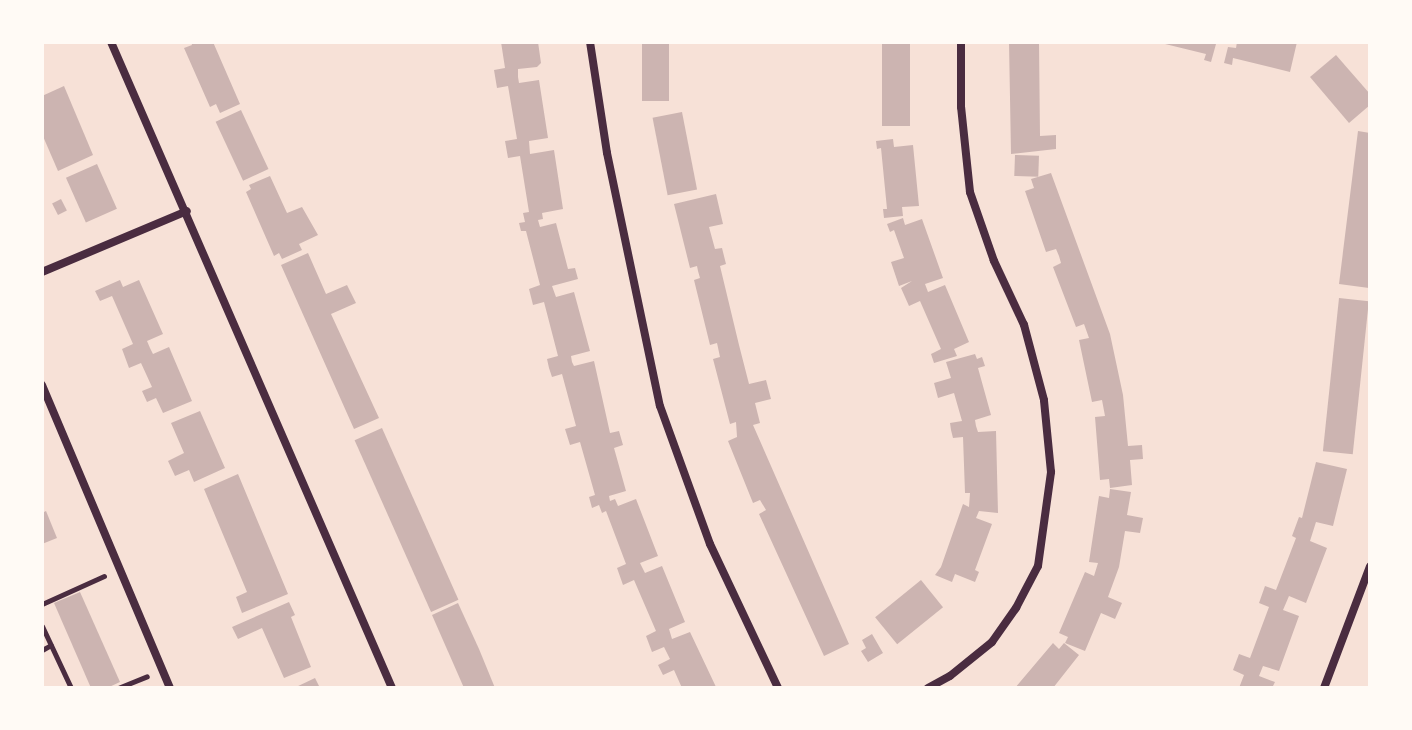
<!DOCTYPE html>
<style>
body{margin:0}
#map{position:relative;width:1412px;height:730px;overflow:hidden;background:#f7e1d7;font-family:"Nunito Sans",sans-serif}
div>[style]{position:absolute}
.building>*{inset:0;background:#ccb4b1;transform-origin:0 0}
.path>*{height:5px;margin:-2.5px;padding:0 2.5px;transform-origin:2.5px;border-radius:2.5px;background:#4a2c40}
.minor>*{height:8px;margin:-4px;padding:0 4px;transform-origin:4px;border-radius:4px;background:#4a2c40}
span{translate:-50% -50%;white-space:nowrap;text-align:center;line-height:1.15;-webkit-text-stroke:7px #fffaf5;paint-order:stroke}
.frame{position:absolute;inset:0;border:44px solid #fffaf5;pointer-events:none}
</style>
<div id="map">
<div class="building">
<i style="clip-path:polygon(191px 42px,213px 42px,240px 104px,220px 113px,216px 104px,210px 107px,184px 48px,192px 45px)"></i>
<i style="clip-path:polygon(501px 42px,538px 42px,541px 63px,537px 67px,518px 69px,518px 77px,519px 83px,539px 80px,548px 138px,529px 141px,530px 154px,554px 150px,563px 209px,542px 213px,543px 219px,538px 220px,540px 227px,556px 223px,568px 269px,575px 268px,578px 279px,552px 286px,556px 297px,574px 292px,590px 351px,571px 356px,572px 362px,574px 366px,594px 361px,610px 433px,619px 431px,623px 445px,614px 448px,626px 491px,609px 496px,610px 501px,615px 499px,618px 506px,636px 499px,658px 556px,640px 563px,645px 573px,662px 566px,685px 622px,669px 629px,672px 639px,690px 632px,716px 687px,713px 688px,682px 688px,674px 670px,663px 675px,658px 665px,670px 659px,664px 647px,652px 652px,646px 636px,656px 631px,634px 580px,623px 585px,617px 568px,626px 564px,606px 511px,602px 513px,599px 505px,592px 508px,589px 497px,595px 495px,580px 442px,570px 445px,565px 429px,576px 426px,562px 374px,552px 377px,549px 368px,547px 359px,558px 356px,544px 302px,533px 305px,529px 289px,540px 285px,526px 231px,521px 231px,519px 223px,525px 222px,523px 213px,529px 212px,520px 156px,508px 158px,505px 141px,517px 139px,508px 86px,497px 88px,494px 70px,505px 68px)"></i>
<i style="left:642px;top:42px;width:27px;height:59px"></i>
<i style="left:882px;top:42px;width:28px;height:84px"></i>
<i style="clip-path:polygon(1009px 42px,1039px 42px,1040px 136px,1056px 135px,1056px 149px,1011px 154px)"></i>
<i style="clip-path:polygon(1207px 42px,1216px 44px,1211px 62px,1204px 60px,1206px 54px,1161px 43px)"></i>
<i style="clip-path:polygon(1237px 42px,1297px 42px,1290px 72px,1233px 58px,1232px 65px,1224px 63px,1228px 47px,1236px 48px)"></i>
<i style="clip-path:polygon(1336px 55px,1370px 94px,1370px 105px,1349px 123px,1310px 77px)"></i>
<i style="clip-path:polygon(64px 86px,93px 155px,58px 171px,42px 134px,42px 96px)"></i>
<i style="left:241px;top:110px;width:65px;height:28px;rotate:65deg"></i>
<i style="left:682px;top:112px;width:79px;height:30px;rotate:79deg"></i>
<i style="clip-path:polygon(1358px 131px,1370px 133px,1369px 288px,1339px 284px)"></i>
<i style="clip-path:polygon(893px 139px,894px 147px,913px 145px,919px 206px,902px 207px,903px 216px,884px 218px,883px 209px,887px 209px,881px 148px,877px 149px,876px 141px)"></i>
<i style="left:1015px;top:155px;width:24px;height:21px;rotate:2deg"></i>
<i style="left:97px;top:164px;width:49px;height:34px;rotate:66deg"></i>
<i style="clip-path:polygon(1051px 173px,1110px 334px,1123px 395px,1128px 446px,1142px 445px,1143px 459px,1130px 460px,1132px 485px,1110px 488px,1109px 479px,1100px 480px,1095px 417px,1105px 416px,1102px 400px,1092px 402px,1079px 340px,1089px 338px,1084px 324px,1076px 327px,1053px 267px,1061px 263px,1059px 256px,1056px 249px,1046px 252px,1025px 191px,1034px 188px,1031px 179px)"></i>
<i style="clip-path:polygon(270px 176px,287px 213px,302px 207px,318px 235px,299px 244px,302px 250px,282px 259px,279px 253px,274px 256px,246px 192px,251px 189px,249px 185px)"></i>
<i style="clip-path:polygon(716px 194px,723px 224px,709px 227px,715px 249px,722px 248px,726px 264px,720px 266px,739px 345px,749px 384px,766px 380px,771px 399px,755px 403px,760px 423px,753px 425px,849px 644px,824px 656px,759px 514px,766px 510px,760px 500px,753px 503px,728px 441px,737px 437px,736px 422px,730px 424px,713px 359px,720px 357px,717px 343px,710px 345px,694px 280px,700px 278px,698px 271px,697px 266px,690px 268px,674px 204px)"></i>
<i style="left:61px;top:199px;width:13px;height:10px;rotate:63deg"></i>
<i style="clip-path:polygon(903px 218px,905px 225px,922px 219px,943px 278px,925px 284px,928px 292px,945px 285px,969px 342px,954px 349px,957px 356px,934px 363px,931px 354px,941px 349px,920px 301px,909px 306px,901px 288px,912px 281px,899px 286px,891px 262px,904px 258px,894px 230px,890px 232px,887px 224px)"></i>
<i style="clip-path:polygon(308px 253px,326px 294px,347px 285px,356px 303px,331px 314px,379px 418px,354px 429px,281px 265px)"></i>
<i style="clip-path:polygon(120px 280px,123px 287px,139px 280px,163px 334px,147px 341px,150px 348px,153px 354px,169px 347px,192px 401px,163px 413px,156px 398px,147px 402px,142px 391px,152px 387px,141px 363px,129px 368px,122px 349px,133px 344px,112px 296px,100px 301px,95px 291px)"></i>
<i style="left:1339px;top:298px;width:30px;height:154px;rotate:6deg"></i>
<i style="clip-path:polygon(975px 354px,977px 359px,982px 357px,985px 366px,978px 368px,991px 415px,975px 420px,976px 426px,978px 432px,996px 431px,998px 513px,979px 511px,976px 518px,992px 524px,975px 570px,979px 572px,975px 582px,955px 574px,952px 582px,935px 575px,941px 567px,963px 504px,969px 507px,970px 493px,965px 493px,963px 437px,953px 438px,951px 430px,950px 423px,962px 421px,954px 393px,938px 398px,934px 383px,951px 378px,946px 362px)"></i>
<i style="clip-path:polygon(200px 411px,225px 468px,194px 482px,189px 470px,175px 476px,168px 461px,184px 453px,171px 423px)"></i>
<i style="left:382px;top:428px;width:188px;height:30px;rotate:66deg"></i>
<i style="clip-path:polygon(1316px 462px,1347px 469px,1333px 526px,1316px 522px,1310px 541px,1327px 548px,1306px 603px,1289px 596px,1283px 610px,1299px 616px,1279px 671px,1263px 666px,1259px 676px,1275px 682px,1272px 688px,1239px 688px,1244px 675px,1233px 670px,1239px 654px,1250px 658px,1269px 607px,1259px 603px,1265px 586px,1276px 590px,1296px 538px,1292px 536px,1299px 517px,1302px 518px)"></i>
<i style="clip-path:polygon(238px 474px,288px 594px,242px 613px,236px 597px,247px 592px,204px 489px)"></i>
<i style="clip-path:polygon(1110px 489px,1131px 492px,1127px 515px,1143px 518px,1140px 533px,1125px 531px,1119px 567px,1108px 597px,1122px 603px,1115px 619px,1101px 613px,1085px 651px,1065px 643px,1068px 637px,1059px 633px,1085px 572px,1094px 576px,1098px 563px,1089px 562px,1099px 496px,1109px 498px)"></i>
<i style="clip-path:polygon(46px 511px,57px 538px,42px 544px,42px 513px)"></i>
<i style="left:921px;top:580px;width:35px;height:59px;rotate:51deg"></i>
<i style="clip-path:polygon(80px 592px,120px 682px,107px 688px,91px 688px,54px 603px)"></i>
<i style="clip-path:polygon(289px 602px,295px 615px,291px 617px,311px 667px,284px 678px,262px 628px,238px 639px,232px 627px)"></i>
<i style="clip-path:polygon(458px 603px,479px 649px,495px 688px,464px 688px,432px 615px)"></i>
<i style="clip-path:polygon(872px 634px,883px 653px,868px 662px,861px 651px,866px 648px,862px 640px)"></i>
<i style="clip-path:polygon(1053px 643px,1059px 649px,1064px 643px,1079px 655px,1053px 688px,1015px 688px)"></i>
<i style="clip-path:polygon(315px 678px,320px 688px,294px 688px)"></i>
</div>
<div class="path">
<i style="left:42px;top:604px;width:68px;rotate:-24.3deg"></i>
<i style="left:42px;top:626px;width:68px;rotate:64.9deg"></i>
<i style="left:42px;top:650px;width:10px;rotate:-29deg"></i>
<i style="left:118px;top:688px;width:31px;rotate:-22deg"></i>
</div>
<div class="minor">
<i style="left:111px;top:42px;width:704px;rotate:66.49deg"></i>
<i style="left:590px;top:42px;width:112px;rotate:81.3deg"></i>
<i style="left:607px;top:153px;width:258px;rotate:78.2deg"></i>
<i style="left:660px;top:406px;width:147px;rotate:70.1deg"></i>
<i style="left:710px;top:544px;width:159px;rotate:64.7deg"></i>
<i style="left:42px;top:272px;width:157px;rotate:-22.8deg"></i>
<i style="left:42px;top:385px;width:329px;rotate:67.1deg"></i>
<i style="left:928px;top:688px;width:25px;rotate:-29deg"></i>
<i style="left:950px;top:676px;width:54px;rotate:-39deg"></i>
<i style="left:992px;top:642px;width:42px;rotate:-54.8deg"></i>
<i style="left:1016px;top:608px;width:47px;rotate:-62.4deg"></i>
<i style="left:1038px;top:566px;width:95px;rotate:-82.1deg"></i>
<i style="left:1051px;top:472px;width:72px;rotate:-95.6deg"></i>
<i style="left:1044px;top:400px;width:78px;rotate:-104.9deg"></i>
<i style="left:1024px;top:325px;width:71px;rotate:-115.1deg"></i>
<i style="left:994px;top:261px;width:73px;rotate:-109.2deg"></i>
<i style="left:970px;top:192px;width:85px;rotate:-96deg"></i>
<i style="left:961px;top:107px;width:65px;rotate:-90deg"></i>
<i style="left:1324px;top:688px;width:130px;rotate:-69.3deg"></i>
</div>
<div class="frame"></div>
</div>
